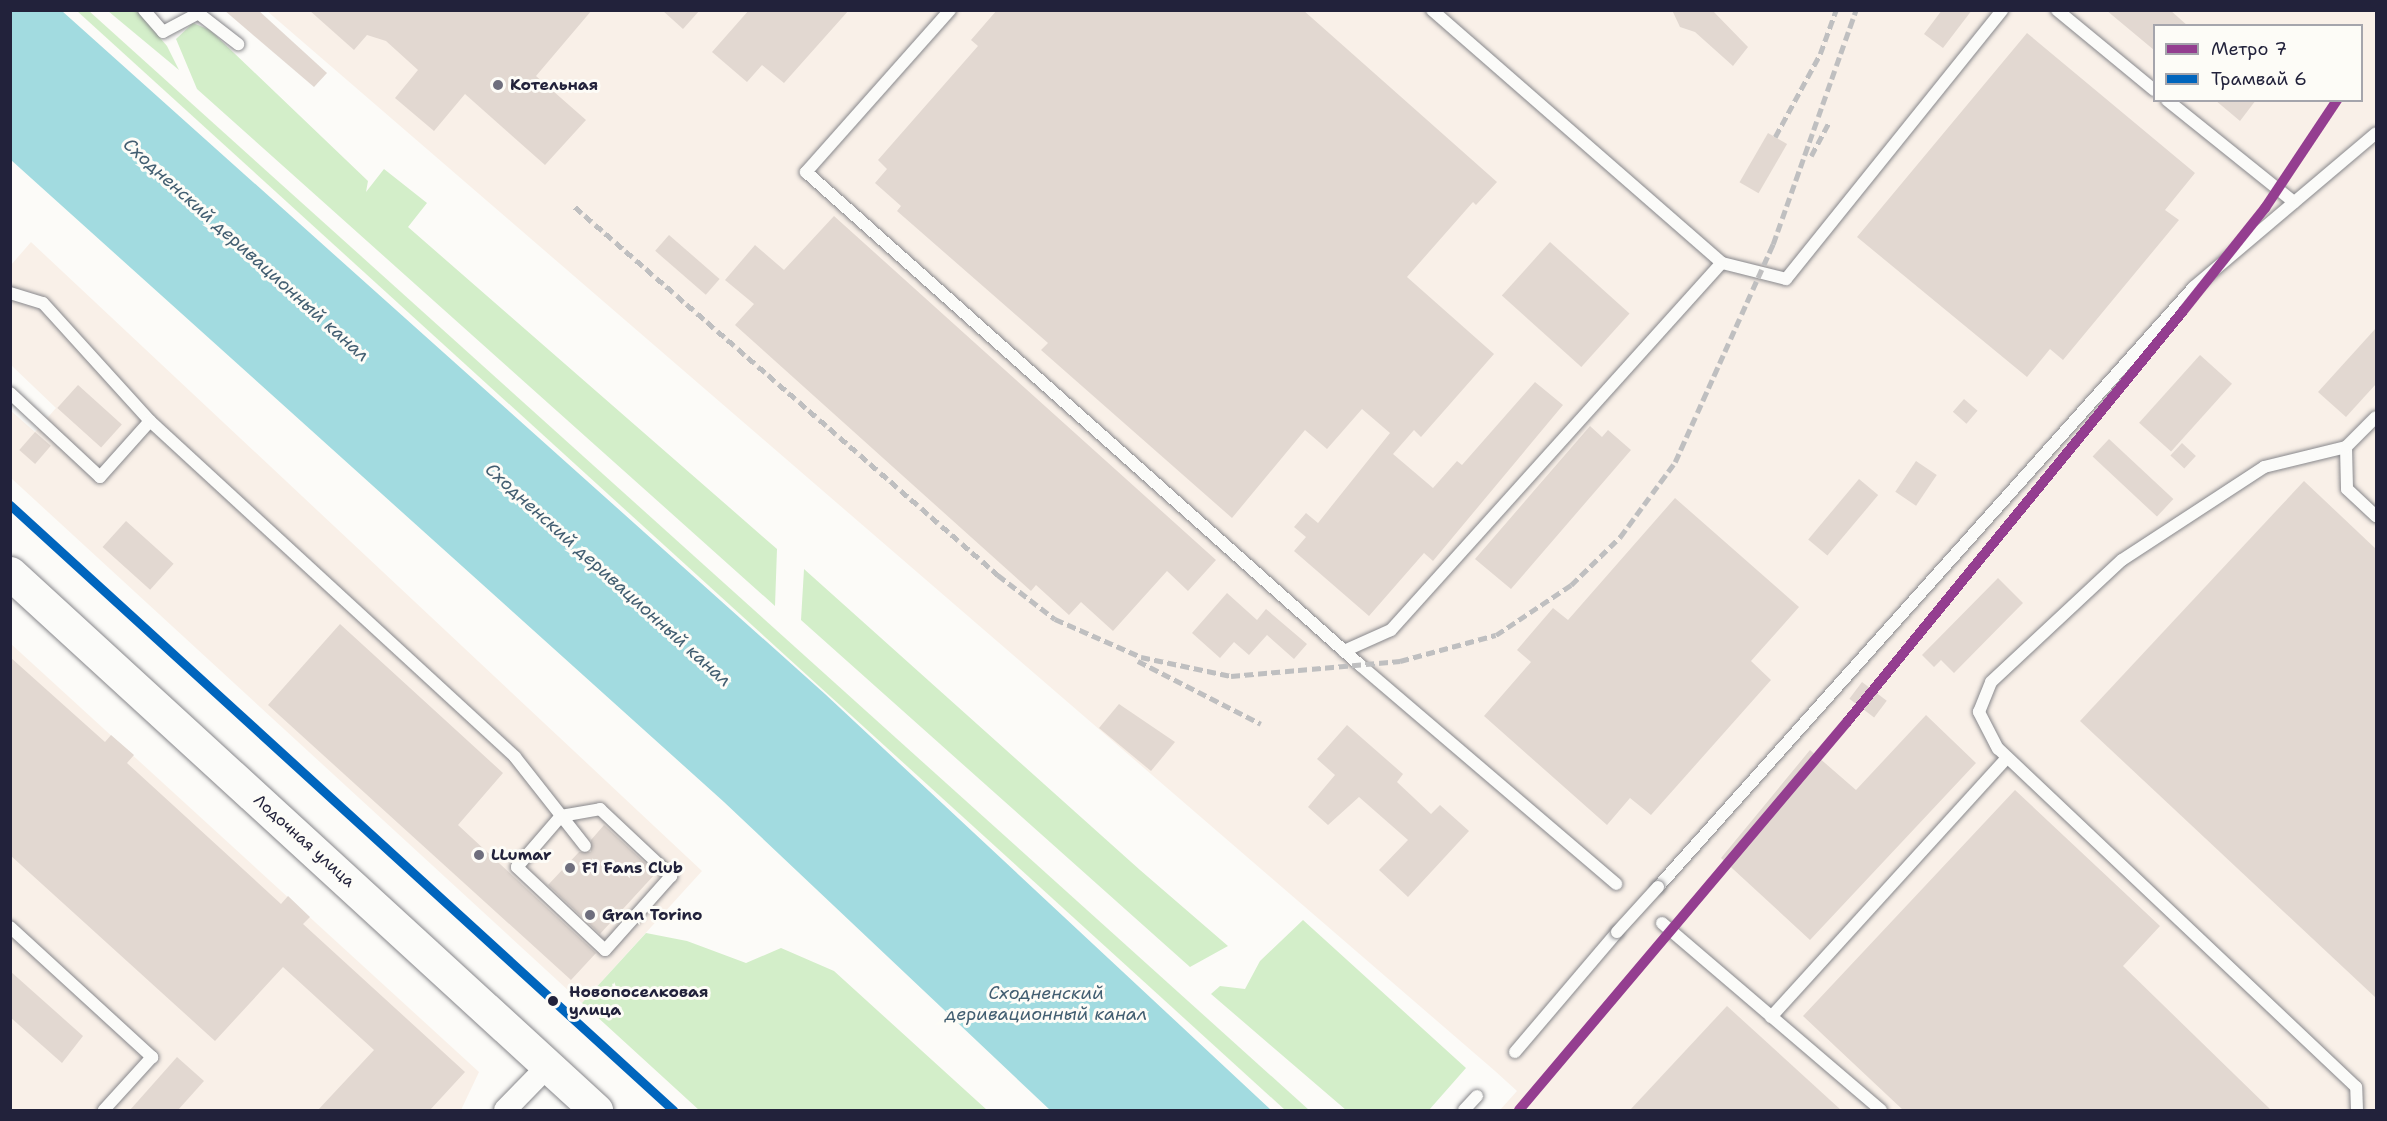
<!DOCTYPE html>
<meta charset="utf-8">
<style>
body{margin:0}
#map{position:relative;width:2387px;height:1121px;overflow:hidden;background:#fcfbf8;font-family:"Shantell Sans",sans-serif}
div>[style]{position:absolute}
.built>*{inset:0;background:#f9f0e8}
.green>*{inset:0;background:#d3eec9}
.water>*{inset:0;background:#a2dbe0}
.building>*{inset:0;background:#e2d8d1;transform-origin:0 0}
.roads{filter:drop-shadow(0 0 2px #88888c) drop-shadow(0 0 2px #88888c)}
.lane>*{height:12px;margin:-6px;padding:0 6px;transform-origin:6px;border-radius:6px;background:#fbfbf9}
.street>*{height:22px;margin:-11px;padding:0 11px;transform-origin:11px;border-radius:11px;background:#fbfbf9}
.secondary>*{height:33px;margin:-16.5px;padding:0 16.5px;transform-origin:16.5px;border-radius:16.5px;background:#fbfbf9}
.rail>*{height:4.5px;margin-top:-2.25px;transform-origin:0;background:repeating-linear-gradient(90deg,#bfbfc0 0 9px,transparent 0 13.5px)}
.bridges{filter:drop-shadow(0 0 2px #88888c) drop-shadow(0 0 2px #88888c)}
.lane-bridge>*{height:12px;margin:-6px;padding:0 6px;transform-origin:6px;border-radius:6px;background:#fbfbf9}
.tram-1>*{height:9px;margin:-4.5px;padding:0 4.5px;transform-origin:4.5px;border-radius:4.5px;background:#0065bd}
.metro-1>*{height:10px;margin:-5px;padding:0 5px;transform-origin:5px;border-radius:5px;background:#943e90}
.dots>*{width:16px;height:16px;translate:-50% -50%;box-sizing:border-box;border:3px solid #fdfcf7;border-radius:50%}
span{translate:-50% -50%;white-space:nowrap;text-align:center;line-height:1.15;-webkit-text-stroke:6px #fdfcf7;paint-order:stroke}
.poi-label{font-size:16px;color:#22223b;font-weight:700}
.left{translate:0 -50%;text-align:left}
.street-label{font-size:16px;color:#22223b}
.stop-label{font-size:16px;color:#22223b;font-weight:700}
.water-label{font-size:18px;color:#425e71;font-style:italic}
.frame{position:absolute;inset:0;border:12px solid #22223b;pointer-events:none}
.legend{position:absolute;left:2153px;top:24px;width:210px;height:78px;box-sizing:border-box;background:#fdfcf7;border:2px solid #a5a5ac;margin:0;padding:8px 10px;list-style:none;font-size:18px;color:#22223b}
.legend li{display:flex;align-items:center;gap:12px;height:30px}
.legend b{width:30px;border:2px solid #a5a5ac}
</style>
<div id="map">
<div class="built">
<i style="clip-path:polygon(evenodd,267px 11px,2376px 11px,2376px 1110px,1500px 1110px,1517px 1091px,1495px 1071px,267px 11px,2154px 26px,2362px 26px,2362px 100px,2154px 100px,2154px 26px)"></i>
<i style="clip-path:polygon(31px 242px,702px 871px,582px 1003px,11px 478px,10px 410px,35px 432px,56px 408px,11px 365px,11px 265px)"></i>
<i style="clip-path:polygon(10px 643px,479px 1072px,461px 1110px,11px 1110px)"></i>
</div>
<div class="green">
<i style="clip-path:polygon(77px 11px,89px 11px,1309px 1110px,1285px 1110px)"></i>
<i style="clip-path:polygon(108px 11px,137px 11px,167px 46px,179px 70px)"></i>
<i style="clip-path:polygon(193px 23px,210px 30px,368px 181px,366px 192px,384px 169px,427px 203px,408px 227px,777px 549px,775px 606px,197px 89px,176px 39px)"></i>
<i style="clip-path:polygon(804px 569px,1140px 870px,1228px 946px,1190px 967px,801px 620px)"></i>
<i style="clip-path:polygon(1303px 920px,1466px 1068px,1429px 1110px,1346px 1110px,1211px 994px,1220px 986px,1245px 989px,1260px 961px)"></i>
<i style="clip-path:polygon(646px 933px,687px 941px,746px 963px,781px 948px,834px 971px,987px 1110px,699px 1110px,582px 1003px)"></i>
</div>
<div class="water">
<i style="clip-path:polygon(11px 10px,62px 11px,825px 694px,1271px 1110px,1050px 1110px,724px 802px,11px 160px)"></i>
</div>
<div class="building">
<i style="clip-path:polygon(224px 10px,258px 10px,327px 73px,314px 87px)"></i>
<i style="clip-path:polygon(309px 10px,592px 10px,536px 76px,586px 120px,545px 165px,465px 94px,434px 131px,395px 98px,418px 70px,386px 41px,367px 35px,354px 50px)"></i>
<i style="clip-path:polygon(662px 10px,700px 10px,683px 29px)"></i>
<i style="clip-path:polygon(749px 10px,849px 10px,784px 83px,762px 65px,747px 82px,712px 52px)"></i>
<i style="clip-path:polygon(997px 10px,1303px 10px,1497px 182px,1476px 205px,1473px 202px,1407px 277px,1494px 354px,1421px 437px,1414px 430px,1393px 454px,1433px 488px,1457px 461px,1462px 465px,1535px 382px,1563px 405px,1433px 561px,1424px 553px,1369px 616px,1294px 551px,1306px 537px,1294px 527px,1306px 513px,1318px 523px,1390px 433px,1362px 409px,1327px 449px,1305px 430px,1232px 518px,1041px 350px,1048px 343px,897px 211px,901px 206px,875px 183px,887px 169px,878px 160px,978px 46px,971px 40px)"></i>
<i style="clip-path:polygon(1672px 10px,1712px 10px,1748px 47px,1733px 66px,1695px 32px,1680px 27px)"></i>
<i style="clip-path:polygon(1942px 10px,1972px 10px,1943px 48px,1924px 34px)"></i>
<i style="clip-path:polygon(2106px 10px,2170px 10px,2188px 26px,2154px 26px,2154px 50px)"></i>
<i style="clip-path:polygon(2027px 33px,2195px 173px,2165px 210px,2179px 220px,2063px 360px,2050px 349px,2027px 377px,1857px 237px)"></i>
<i style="clip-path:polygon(2215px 100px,2256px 100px,2240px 121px)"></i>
<i style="left:1768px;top:133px;width:22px;height:57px;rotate:30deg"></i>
<i style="clip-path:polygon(834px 216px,1216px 560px,1188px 591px,1167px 571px,1113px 631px,1081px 602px,1069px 615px,1036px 585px,1031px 591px,735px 325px,754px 304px,725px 280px,755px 245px,784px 270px)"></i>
<i style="left:669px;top:235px;width:67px;height:21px;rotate:41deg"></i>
<i style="left:1550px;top:242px;width:107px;height:72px;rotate:42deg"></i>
<i style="clip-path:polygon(2376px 328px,2376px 384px,2346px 417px,2318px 392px)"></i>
<i style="left:2200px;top:355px;width:43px;height:91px;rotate:42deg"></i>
<i style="left:78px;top:385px;width:59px;height:31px;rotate:42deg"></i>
<i style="left:1964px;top:399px;width:18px;height:17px;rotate:41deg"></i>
<i style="clip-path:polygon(1590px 426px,1602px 437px,1608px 430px,1631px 450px,1511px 589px,1475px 559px)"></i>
<i style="left:35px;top:432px;width:21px;height:24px;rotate:41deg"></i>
<i style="left:2109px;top:439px;width:88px;height:24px;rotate:43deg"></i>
<i style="left:2182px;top:443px;width:19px;height:17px;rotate:43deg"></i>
<i style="left:1916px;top:461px;width:25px;height:37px;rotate:34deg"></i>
<i style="left:1859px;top:479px;width:25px;height:79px;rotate:40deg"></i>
<i style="clip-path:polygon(2304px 481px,2376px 549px,2376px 998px,2080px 721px)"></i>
<i style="clip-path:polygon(1675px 498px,1799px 607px,1751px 661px,1771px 680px,1651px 815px,1630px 798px,1607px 825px,1484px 716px,1531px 662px,1517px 650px,1553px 608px,1568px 620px)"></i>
<i style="left:126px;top:521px;width:64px;height:35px;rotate:42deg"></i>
<i style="clip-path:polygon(1998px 578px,2023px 603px,1954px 673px,1941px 660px,1934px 667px,1922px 655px)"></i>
<i style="clip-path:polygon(1227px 593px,1257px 620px,1266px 609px,1307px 644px,1294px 659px,1267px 635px,1249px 655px,1234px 642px,1220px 658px,1192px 633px)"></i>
<i style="clip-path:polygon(340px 624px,503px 773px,458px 825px,596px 953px,571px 980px,268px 705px)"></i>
<i style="clip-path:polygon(10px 657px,105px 742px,111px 735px,134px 755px,127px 763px,281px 904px,288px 896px,310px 917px,303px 924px,465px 1072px,430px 1110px,318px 1110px,374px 1050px,283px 967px,215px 1041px,10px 855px)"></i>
<i style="left:1862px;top:682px;width:31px;height:21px;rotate:37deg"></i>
<i style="clip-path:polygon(1119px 704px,1175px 742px,1151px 771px,1099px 728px)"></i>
<i style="clip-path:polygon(1926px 715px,1976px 763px,1810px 940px,1721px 858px,1810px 750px,1856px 790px)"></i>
<i style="clip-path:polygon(1347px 725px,1403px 774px,1397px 782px,1431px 814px,1440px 805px,1469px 831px,1408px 897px,1379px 870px,1408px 840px,1359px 797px,1328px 825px,1308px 807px,1335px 775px,1317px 759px)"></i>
<i style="clip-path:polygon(2015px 790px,2160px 926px,2123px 966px,2271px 1110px,1903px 1110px,1803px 1016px)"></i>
<i style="clip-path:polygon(604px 825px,656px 873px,600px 934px,548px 885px,579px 852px,591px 852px,591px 840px)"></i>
<i style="clip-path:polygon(10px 971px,83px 1036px,62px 1063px,10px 1017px)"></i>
<i style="clip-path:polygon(1727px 1006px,1841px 1110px,1630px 1110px)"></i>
<i style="clip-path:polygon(177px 1057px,204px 1081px,178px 1110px,130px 1110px)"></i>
</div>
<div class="roads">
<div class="lane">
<i style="left:144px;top:10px;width:29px;rotate:49deg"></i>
<i style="left:163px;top:32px;width:40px;rotate:-28deg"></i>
<i style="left:198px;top:13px;width:51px;rotate:37.8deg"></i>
<i style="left:950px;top:10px;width:217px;rotate:131.6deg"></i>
<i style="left:806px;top:172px;width:742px;rotate:41.67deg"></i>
<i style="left:1360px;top:665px;width:337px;rotate:40.5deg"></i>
<i style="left:1432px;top:10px;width:385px;rotate:41.1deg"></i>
<i style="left:1722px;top:263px;width:66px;rotate:14deg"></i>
<i style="left:1786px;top:279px;width:345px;rotate:-51.2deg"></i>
<i style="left:2057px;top:10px;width:126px;rotate:39.5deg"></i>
<i style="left:2167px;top:100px;width:163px;rotate:38.8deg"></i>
<i style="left:10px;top:293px;width:34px;rotate:17deg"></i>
<i style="left:43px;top:303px;width:159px;rotate:47.8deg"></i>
<i style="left:10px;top:393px;width:123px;rotate:43deg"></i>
<i style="left:100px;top:477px;width:75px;rotate:-48.2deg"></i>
<i style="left:150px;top:421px;width:496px;rotate:42.6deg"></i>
<i style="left:515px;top:757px;width:113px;rotate:51.8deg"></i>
<i style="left:2346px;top:447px;width:42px;rotate:88.6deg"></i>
<i style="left:2347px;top:489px;width:40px;rotate:43deg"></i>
<i style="left:1344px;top:651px;width:51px;rotate:-24.1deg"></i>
<i style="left:1391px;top:630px;width:494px;rotate:-48deg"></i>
<i style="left:600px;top:809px;width:98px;rotate:43.3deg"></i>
<i style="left:671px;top:876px;width:99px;rotate:131.7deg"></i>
<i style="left:605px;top:950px;width:121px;rotate:-136.7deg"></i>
<i style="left:517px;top:867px;width:67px;rotate:-49.2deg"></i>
<i style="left:561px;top:816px;width:40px;rotate:-10deg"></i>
<i style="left:1658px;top:887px;width:805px;rotate:-48.22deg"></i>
<i style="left:2194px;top:287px;width:238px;rotate:-40.2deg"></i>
<i style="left:1662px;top:923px;width:288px;rotate:40.5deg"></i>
<i style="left:10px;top:927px;width:193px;rotate:42.5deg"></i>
<i style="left:152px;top:1057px;width:72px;rotate:132.2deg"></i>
<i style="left:1771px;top:1017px;width:350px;rotate:-47.7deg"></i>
<i style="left:1515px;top:1052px;width:157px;rotate:-49.6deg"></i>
<i style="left:1464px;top:1110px;width:19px;rotate:-47deg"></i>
<i style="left:2357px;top:1110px;width:23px;rotate:-92deg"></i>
<i style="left:2356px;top:1087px;width:492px;rotate:-136.6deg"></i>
<i style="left:1998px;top:749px;width:42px;rotate:-117.2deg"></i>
<i style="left:1979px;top:712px;width:32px;rotate:-68deg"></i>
<i style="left:1991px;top:682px;width:179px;rotate:-43deg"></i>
<i style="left:2122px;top:560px;width:170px;rotate:-33.2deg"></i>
<i style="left:2264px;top:467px;width:84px;rotate:-13.7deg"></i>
<i style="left:2346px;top:447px;width:42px;rotate:-45deg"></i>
</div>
<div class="street">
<i style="left:505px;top:1110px;width:62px;rotate:-45.7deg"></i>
</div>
<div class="secondary">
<i style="left:10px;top:573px;width:795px;rotate:42.5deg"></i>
</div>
</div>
<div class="rail">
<i style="left:1775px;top:137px;width:94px;rotate:-61.5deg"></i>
<i style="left:1820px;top:54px;width:47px;rotate:-70deg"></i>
<i style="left:1811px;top:156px;width:38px;rotate:-62deg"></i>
<i style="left:575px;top:207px;width:561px;rotate:41.02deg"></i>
<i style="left:998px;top:575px;width:72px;rotate:37.7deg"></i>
<i style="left:1055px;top:619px;width:94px;rotate:23.8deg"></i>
<i style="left:1141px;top:657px;width:92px;rotate:11.9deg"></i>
<i style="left:1231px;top:676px;width:170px;rotate:-5.1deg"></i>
<i style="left:1400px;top:661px;width:99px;rotate:-15.2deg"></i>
<i style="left:1496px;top:635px;width:90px;rotate:-33.7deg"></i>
<i style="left:1571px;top:585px;width:69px;rotate:-44.4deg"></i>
<i style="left:1620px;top:537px;width:93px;rotate:-53.7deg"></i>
<i style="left:1675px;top:462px;width:239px;rotate:-65.8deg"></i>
<i style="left:1773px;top:244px;width:248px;rotate:-70.5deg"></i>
<i style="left:1138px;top:661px;width:138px;rotate:27.1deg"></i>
</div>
<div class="bridges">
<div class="lane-bridge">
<i style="left:1617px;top:932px;width:61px;rotate:-47.7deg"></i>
</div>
</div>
<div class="tram-1">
<i style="left:10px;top:505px;width:898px;rotate:42.38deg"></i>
</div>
<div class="metro-1">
<i style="left:1519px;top:1110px;width:508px;rotate:-49.79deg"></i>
<i style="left:1847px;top:722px;width:531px;rotate:-50.73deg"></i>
<i style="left:2183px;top:311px;width:132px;rotate:-51.5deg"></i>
<i style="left:2265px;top:208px;width:130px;rotate:-56.3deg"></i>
</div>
<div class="dots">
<i style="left:498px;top:85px;background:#6e6e7d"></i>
<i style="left:479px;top:855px;background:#6e6e7d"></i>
<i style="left:570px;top:868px;background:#6e6e7d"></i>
<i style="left:590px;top:915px;background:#6e6e7d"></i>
<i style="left:553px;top:1001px;background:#22223b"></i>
</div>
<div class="poi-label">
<span class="left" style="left:510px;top:85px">Котельная</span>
<span class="left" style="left:491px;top:855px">LLumar</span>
<span class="left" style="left:582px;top:868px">F1 Fans Club</span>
<span class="left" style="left:602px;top:915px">Gran Torino</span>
</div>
<div class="street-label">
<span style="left:304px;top:841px;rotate:42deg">Лодочная улица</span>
</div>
<div class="stop-label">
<span class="left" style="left:569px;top:1001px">Новопоселковая<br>улица</span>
</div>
<div class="water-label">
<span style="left:246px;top:250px;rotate:42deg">Сходненский деривационный канал</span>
<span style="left:608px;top:575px;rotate:42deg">Сходненский деривационный канал</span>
<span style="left:1046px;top:1004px">Сходненский<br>деривационный канал</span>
</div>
<div class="frame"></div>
<ul class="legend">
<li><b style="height:8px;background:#943e90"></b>Метро 7</li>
<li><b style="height:8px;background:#0065bd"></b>Трамвай 6</li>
</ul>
</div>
